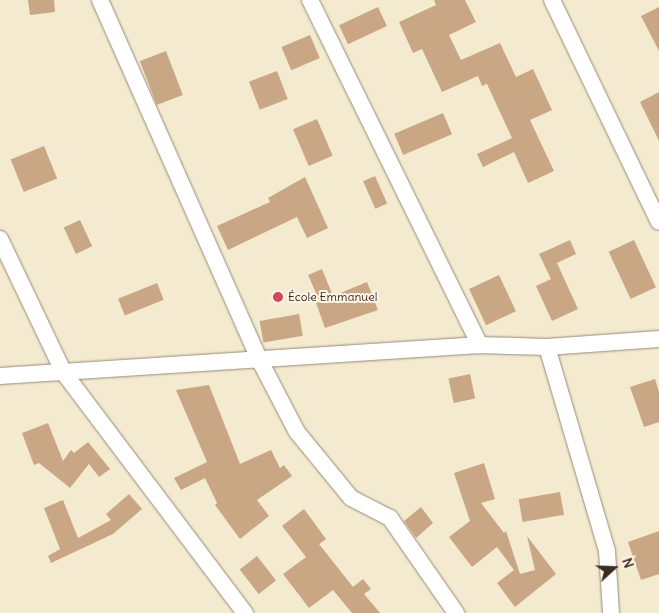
<!DOCTYPE html>
<meta charset="utf-8">
<style>
body{margin:0}
#map{position:relative;width:659px;height:613px;overflow:hidden;background:#f4ead0;font-family:Delius,sans-serif}
div>[style]{position:absolute}
.building>*{inset:0;background:#c9a784;transform-origin:0 0}
.roads{filter:drop-shadow(0 0 1px #988a77) drop-shadow(0 0 1px #988a77)}
.street>*{height:16px;margin:-8px;padding:0 8px;transform-origin:8px;border-radius:8px;background:#fff}
.dots>*{width:14px;height:14px;translate:-50% -50%;box-sizing:border-box;border:2px solid #fcf5e5;border-radius:50%}
span{translate:-50% -50%;white-space:nowrap;text-align:center;line-height:1.15;-webkit-text-stroke:4px #fcf5e5;paint-order:stroke}
.poi-label{font-size:12px;color:#3b2a1e}
.left{translate:0 -50%;text-align:left}
.north{position:absolute;left:589px;top:543px;width:50px;height:50px;-webkit-text-stroke:4px #fcf5e5;paint-order:stroke;rotate:70deg;font-size:14px;font-weight:700;line-height:20px;text-align:center;color:#3b2a1e}
.north::after{content:'';display:block;margin:auto;width:18px;height:22px;background:#3b2a1e;clip-path:polygon(50% 0,100% 100%,50% 72%,0 100%)}
</style>
<div id="map">
<div class="building">
<i style="clip-path:polygon(28px 0,54px 0,55px 12px,30px 15px)"></i>
<i style="clip-path:polygon(434px 0,465px 0,476px 22px,449px 35px,461px 60px,500px 43px,516px 77px,533px 69px,552px 110px,530px 120px,554px 171px,528px 183px,514px 152px,483px 167px,477px 154px,512px 138px,487px 84px,482px 86px,478px 76px,442px 92px,422px 49px,413px 53px,399px 22px,436px 5px)"></i>
<i style="left:378px;top:7px;width:21px;height:43px;rotate:65deg"></i>
<i style="clip-path:polygon(659px 7px,659px 51px,641px 16px)"></i>
<i style="left:310px;top:35px;width:25px;height:31px;rotate:67deg"></i>
<i style="left:166px;top:51px;width:47px;height:28px;rotate:69deg"></i>
<i style="left:277px;top:71px;width:30px;height:30px;rotate:69deg"></i>
<i style="clip-path:polygon(659px 92px,659px 141px,640px 102px)"></i>
<i style="left:443px;top:113px;width:23px;height:53px;rotate:67deg"></i>
<i style="left:317px;top:119px;width:40px;height:26px;rotate:67deg"></i>
<i style="left:44px;top:146px;width:35px;height:36px;rotate:68deg"></i>
<i style="left:375px;top:176px;width:30px;height:13px;rotate:66deg"></i>
<i style="clip-path:polygon(305px 177px,328px 228px,307px 238px,297px 217px,228px 250px,217px 226px,270px 202px,268px 198px)"></i>
<i style="left:80px;top:220px;width:29px;height:18px;rotate:65deg"></i>
<i style="clip-path:polygon(570px 240px,576px 254px,557px 263px,578px 309px,552px 321px,536px 286px,551px 279px,539px 254px)"></i>
<i style="left:634px;top:240px;width:52px;height:28px;rotate:65deg"></i>
<i style="clip-path:polygon(322px 269px,333px 296px,367px 282px,378px 310px,325px 328px,316px 303px,320px 302px,308px 275px)"></i>
<i style="left:499px;top:275px;width:40px;height:33px;rotate:65deg"></i>
<i style="left:157px;top:283px;width:18px;height:42px;rotate:68deg"></i>
<i style="left:299px;top:314px;width:22px;height:40px;rotate:80deg"></i>
<i style="left:470px;top:374px;width:25px;height:22px;rotate:78deg"></i>
<i style="clip-path:polygon(655px 379px,659px 392px,659px 422px,644px 427px,630px 387px)"></i>
<i style="clip-path:polygon(209px 385px,240px 464px,271px 450px,280px 468px,284px 465px,292px 476px,257px 500px,269px 516px,240px 539px,215px 505px,217px 503px,205px 478px,181px 490px,174px 478px,207px 462px,176px 390px)"></i>
<i style="clip-path:polygon(48px 423px,63px 461px,71px 450px,74px 453px,88px 442px,110px 469px,99px 477px,89px 464px,70px 488px,39px 463px,34px 465px,22px 433px)"></i>
<i style="clip-path:polygon(484px 463px,495px 499px,481px 503px,504px 533px,506px 531px,520px 574px,535px 570px,527px 536px,556px 574px,515px 607px,497px 583px,514px 570px,497px 547px,472px 567px,449px 537px,470px 521px,454px 473px)"></i>
<i style="left:560px;top:492px;width:23px;height:42px;rotate:80deg"></i>
<i style="clip-path:polygon(129px 494px,142px 509px,113px 534px,51px 563px,48px 556px,60px 549px,44px 508px,63px 500px,78px 538px,111px 520px,106px 514px)"></i>
<i style="clip-path:polygon(421px 507px,433px 523px,416px 538px,404px 521px)"></i>
<i style="clip-path:polygon(304px 509px,326px 539px,319px 544px,353px 587px,363px 579px,371px 589px,364px 594px,380px 613px,352px 613px,333px 590px,309px 608px,283px 574px,306px 557px,282px 526px)"></i>
<i style="clip-path:polygon(659px 531px,659px 574px,641px 580px,628px 542px)"></i>
<i style="left:257px;top:556px;width:31px;height:22px;rotate:52deg"></i>
</div>
<div class="roads">
<div class="street">
<i style="left:100px;top:0;width:395px;rotate:66.1deg"></i>
<i style="left:260px;top:361px;width:80px;rotate:62.5deg"></i>
<i style="left:297px;top:432px;width:85px;rotate:50.7deg"></i>
<i style="left:351px;top:498px;width:44px;rotate:27.1deg"></i>
<i style="left:390px;top:518px;width:116px;rotate:55.2deg"></i>
<i style="left:310px;top:0;width:385px;rotate:63.8deg"></i>
<i style="left:552px;top:0;width:246px;rotate:64.3deg"></i>
<i style="left:0;top:239px;width:148px;rotate:64.5deg"></i>
<i style="left:64px;top:373px;width:301px;rotate:53deg"></i>
<i style="left:547px;top:347px;width:213px;rotate:73.6deg"></i>
<i style="left:607px;top:551px;width:62px;rotate:86.3deg"></i>
<i style="left:0;top:376px;width:481px;rotate:-3.7deg"></i>
<i style="left:480px;top:345px;width:67px;rotate:1.7deg"></i>
<i style="left:547px;top:347px;width:112px;rotate:-4.1deg"></i>
</div>
</div>
<div class="dots">
<i style="left:278px;top:297px;background:#d1495b"></i>
</div>
<div class="poi-label">
<span class="left" style="left:288px;top:297px">École Emmanuel</span>
</div>
<div class="north">N</div>
</div>
